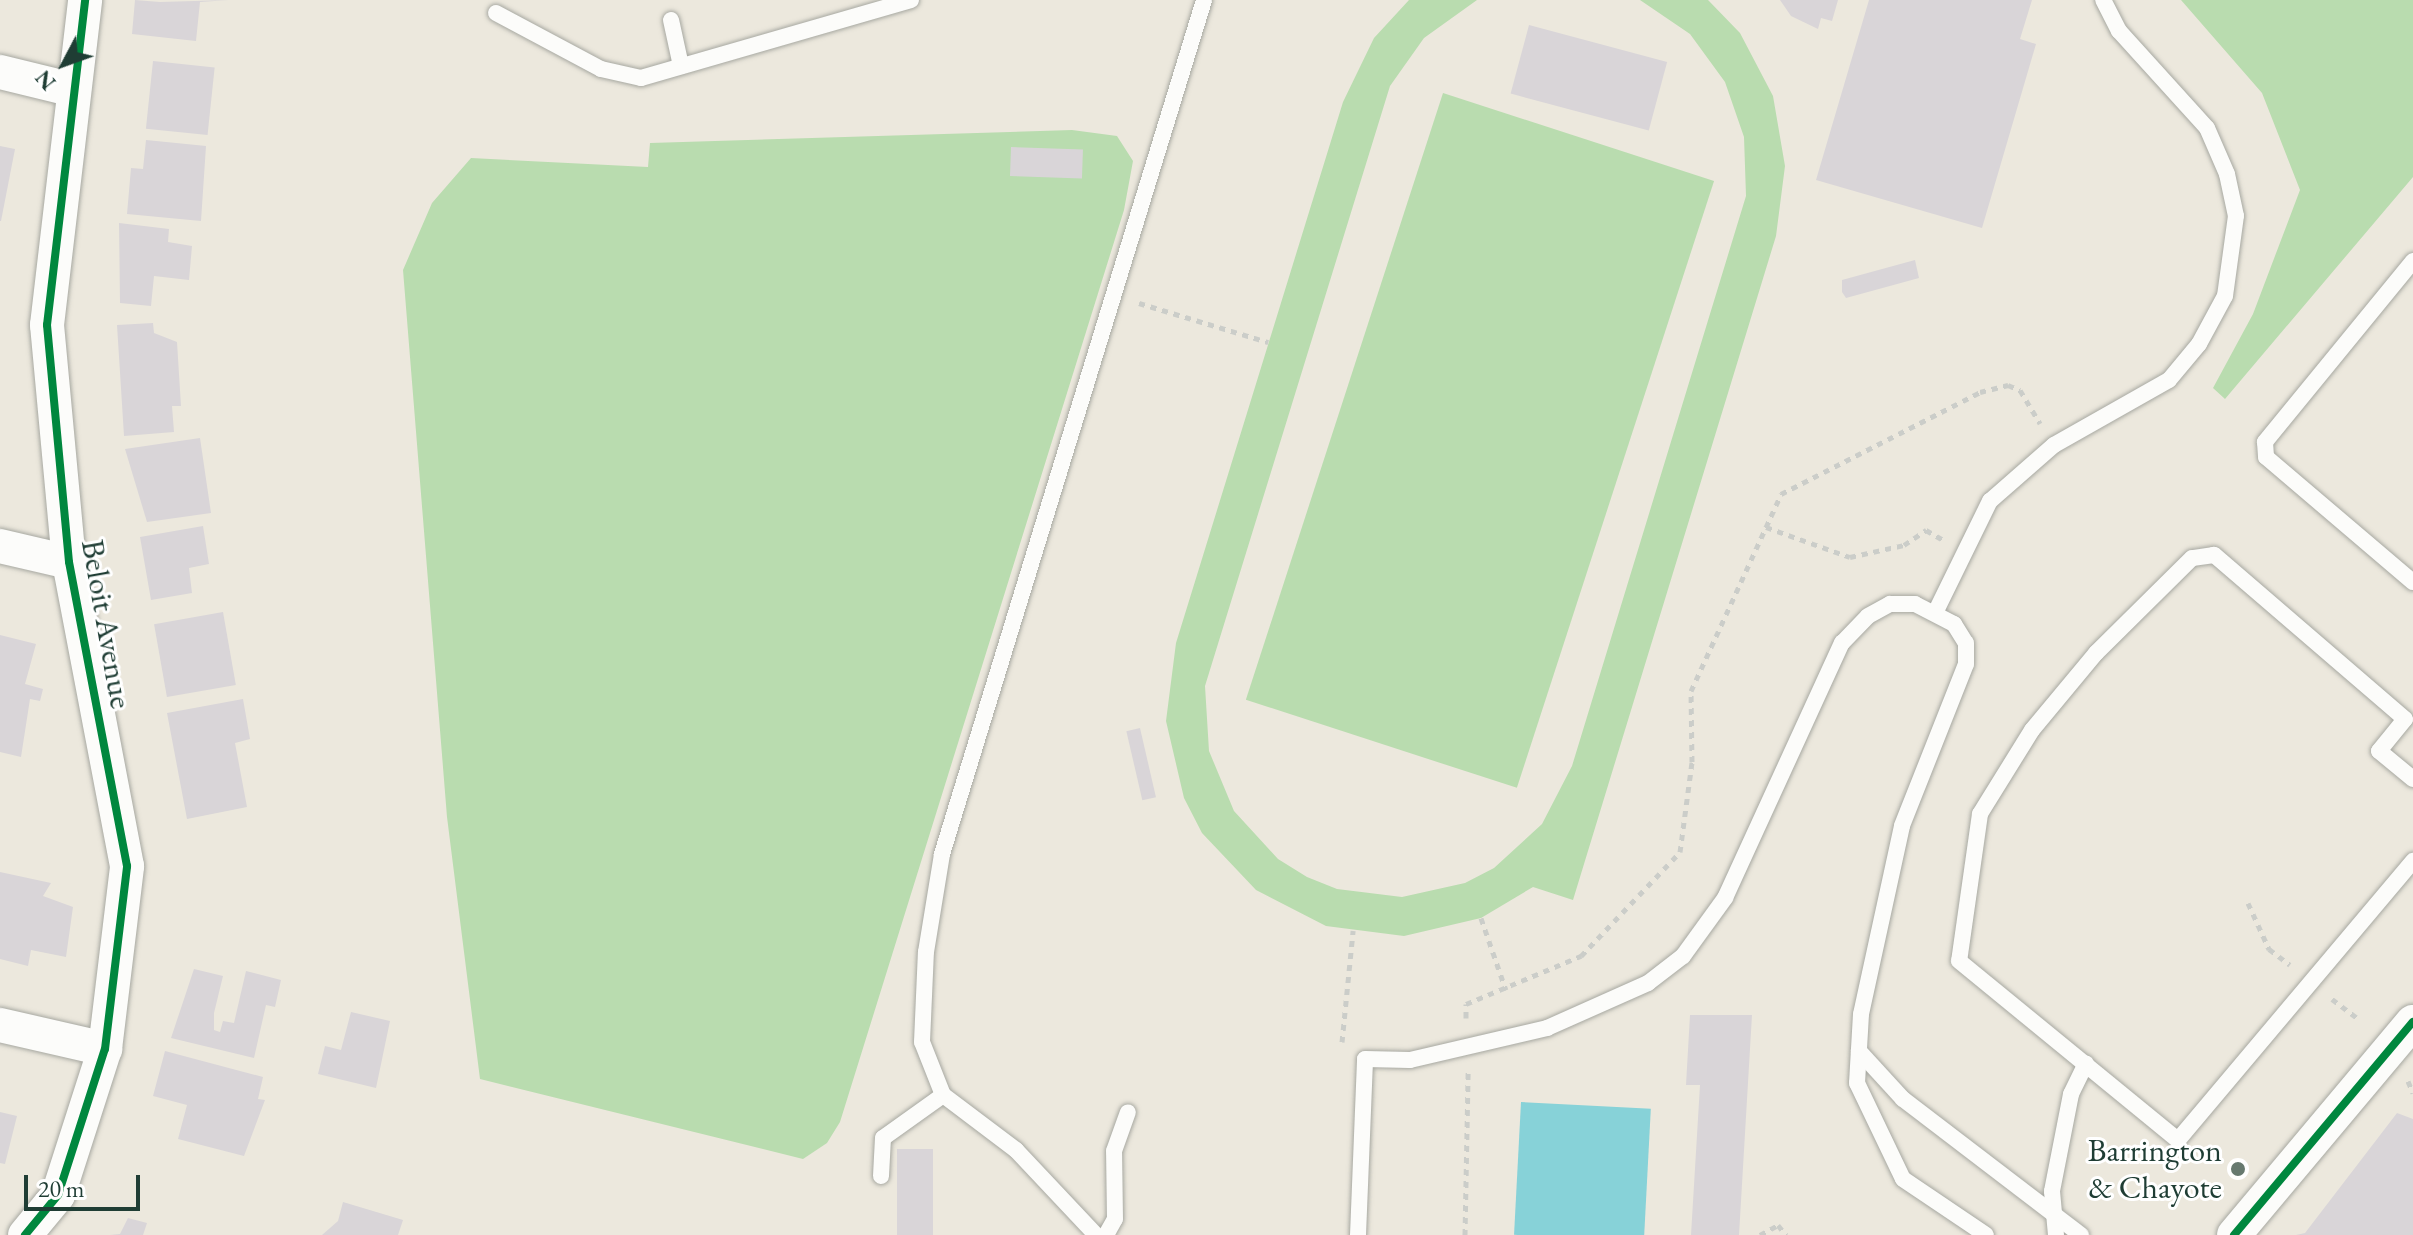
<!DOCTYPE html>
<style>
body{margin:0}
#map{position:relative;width:2413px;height:1235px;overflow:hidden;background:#ece8dd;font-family:"EB Garamond",serif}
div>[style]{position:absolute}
.green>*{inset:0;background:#b9dcaf;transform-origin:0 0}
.water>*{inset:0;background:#87d2d8;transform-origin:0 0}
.building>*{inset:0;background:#d9d5d8;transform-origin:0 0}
.path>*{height:5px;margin-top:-2.5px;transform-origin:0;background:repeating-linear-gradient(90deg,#cbcdc9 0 6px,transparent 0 12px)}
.roads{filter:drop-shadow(0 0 2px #a7a8a1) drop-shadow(0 0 2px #a7a8a1)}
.lane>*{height:16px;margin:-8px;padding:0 8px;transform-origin:8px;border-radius:8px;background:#fcfcfa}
.street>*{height:34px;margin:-17px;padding:0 17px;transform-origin:17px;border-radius:17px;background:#fcfcfa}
.cycleway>*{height:8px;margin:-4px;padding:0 4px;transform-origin:4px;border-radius:4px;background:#00873e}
.dots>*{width:22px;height:22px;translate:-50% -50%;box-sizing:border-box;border:4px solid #fff;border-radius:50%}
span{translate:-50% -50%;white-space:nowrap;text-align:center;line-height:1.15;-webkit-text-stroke:6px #fff;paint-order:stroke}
.street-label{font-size:32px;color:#1f3d34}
.poi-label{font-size:32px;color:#1f3d34}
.right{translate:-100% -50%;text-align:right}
.north{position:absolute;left:24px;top:24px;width:80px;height:80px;-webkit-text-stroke:6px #fff;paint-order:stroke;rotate:229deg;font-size:22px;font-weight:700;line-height:32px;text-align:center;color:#1f3d34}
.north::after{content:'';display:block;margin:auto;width:28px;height:36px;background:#1f3d34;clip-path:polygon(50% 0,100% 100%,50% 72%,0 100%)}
.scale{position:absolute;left:24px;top:1175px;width:116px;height:36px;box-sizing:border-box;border:4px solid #1f3d34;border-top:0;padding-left:10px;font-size:24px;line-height:28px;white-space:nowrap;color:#1f3d34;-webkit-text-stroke:6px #fff;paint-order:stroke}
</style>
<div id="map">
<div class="green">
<i style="clip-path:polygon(1409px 0,1477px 0,1424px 38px,1390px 86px,1205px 686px,1209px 751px,1234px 811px,1278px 859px,1307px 877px,1337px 889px,1402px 897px,1465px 883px,1494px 868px,1542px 824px,1572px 766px,1746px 196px,1744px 137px,1725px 82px,1690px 34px,1640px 0,1708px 0,1740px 33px,1773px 96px,1785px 166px,1776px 236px,1573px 900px,1533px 887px,1481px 918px,1404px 936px,1326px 926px,1256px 890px,1202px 833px,1184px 798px,1166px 721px,1176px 643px,1343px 102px,1374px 38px)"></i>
<i style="clip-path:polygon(2181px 0,2413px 0,2413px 177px,2225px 399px,2213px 388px,2253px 314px,2300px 190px,2262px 93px)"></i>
<i style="left:1443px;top:93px;width:285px;height:638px;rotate:18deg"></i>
<i style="clip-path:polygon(1072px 130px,1117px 136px,1133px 161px,1124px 210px,840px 1122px,827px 1143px,803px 1159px,480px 1079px,447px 817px,403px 270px,432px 203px,471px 158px,648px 167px,650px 143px)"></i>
</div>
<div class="water">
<i style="left:1521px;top:1102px;width:130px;height:133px;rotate:3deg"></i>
</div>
<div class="building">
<i style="clip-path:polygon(135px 0,160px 2px,229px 0,200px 2px,196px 41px,132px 34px)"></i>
<i style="clip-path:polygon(1780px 0,1838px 0,1832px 21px,1821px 18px,1818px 29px,1791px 16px)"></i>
<i style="clip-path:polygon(1869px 0,2032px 0,2020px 39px,2036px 44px,1982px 228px,1816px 180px)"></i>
<i style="left:1529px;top:25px;width:143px;height:71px;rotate:15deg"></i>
<i style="left:153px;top:61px;width:62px;height:68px;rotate:6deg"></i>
<i style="clip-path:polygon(146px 140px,206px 146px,201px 221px,127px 214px,131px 168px,143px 169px)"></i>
<i style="clip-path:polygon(0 146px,15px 149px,1px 221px,0 221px)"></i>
<i style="left:1011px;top:147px;width:72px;height:29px;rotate:2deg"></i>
<i style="clip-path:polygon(119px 223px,169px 229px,168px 242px,192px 246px,189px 280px,154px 276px,151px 306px,120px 303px)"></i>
<i style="clip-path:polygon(1915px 260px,1919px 278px,1846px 298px,1842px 292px,1842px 280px)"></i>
<i style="clip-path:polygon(153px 323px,154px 333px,177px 342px,181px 406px,172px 406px,174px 432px,124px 436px,117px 325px)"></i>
<i style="clip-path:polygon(200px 438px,211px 513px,147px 522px,125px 449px)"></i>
<i style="clip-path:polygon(203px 526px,209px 564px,189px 568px,192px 593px,151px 600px,140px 537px)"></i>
<i style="left:223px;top:612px;width:74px;height:70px;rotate:80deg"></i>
<i style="clip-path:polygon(0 635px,36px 644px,25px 684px,43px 689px,40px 701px,30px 699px,21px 757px,0 752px)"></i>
<i style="clip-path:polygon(243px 699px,250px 739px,235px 743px,247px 807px,187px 819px,167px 713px)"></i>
<i style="left:1140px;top:728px;width:71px;height:14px;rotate:77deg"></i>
<i style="clip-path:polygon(0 872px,51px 883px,43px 896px,73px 907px,66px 957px,31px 950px,28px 966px,0 959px)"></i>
<i style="clip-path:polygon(194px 969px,223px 976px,214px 1013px,214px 1030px,220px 1032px,223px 1021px,234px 1023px,246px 971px,281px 980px,275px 1007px,266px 1005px,254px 1058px,171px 1038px)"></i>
<i style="clip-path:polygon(351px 1012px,390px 1021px,376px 1088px,318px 1074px,325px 1046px,341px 1050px)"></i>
<i style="clip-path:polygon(1690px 1015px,1752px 1015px,1739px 1235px,1691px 1235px,1700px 1085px,1686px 1085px)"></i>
<i style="clip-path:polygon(165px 1051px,263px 1077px,258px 1099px,265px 1100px,244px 1156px,178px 1139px,187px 1105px,153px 1096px)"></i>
<i style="clip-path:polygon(0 1112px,17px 1116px,5px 1164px,0 1163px)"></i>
<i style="clip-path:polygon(2397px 1113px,2413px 1119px,2413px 1235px,2296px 1235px,2305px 1233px)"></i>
<i style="left:897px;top:1149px;width:36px;height:86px"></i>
<i style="clip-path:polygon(343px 1202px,403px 1220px,398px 1235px,322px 1235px,338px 1221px)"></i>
<i style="clip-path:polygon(128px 1218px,147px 1223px,143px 1235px,110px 1235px,120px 1234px)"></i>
</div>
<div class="path">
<i style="left:1139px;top:303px;width:135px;rotate:16.8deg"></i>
<i style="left:1766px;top:527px;width:89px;rotate:19.7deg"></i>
<i style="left:1850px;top:557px;width:55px;rotate:-12.5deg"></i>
<i style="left:1904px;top:545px;width:27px;rotate:-34deg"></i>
<i style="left:1926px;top:530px;width:20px;rotate:30deg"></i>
<i style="left:2248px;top:903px;width:51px;rotate:65.5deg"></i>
<i style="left:2269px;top:949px;width:26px;rotate:37deg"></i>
<i style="left:1481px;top:918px;width:76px;rotate:70.9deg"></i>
<i style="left:2332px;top:999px;width:35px;rotate:37deg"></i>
<i style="left:1466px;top:1018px;width:14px;rotate:-90deg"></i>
<i style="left:1466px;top:1004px;width:125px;rotate:-22.7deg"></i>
<i style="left:1581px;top:956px;width:144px;rotate:-46.4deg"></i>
<i style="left:1680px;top:852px;width:91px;rotate:-82.4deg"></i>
<i style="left:1692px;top:762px;width:71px;rotate:-90.8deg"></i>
<i style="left:1691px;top:691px;width:217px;rotate:-65.4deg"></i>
<i style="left:1781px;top:494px;width:224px;rotate:-27.1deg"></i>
<i style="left:1980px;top:392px;width:29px;rotate:-14deg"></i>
<i style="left:2008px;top:385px;width:13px;rotate:23deg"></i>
<i style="left:2020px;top:390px;width:39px;rotate:59deg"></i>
<i style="left:1342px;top:1042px;width:112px;rotate:-84.3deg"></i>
<i style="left:2408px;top:1081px;width:13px;rotate:67deg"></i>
<i style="left:1465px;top:1235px;width:163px;rotate:-88.9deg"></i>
<i style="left:1760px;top:1235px;width:21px;rotate:-29deg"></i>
<i style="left:1778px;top:1225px;width:13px;rotate:51deg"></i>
</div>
<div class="roads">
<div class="lane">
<i style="left:496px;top:13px;width:119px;rotate:28.1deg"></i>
<i style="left:601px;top:69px;width:41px;rotate:12.7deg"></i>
<i style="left:641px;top:78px;width:281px;rotate:-16.1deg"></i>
<i style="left:671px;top:20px;width:47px;rotate:77.7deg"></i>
<i style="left:2413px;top:261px;width:234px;rotate:129.3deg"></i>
<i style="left:2265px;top:442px;width:15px;rotate:86deg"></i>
<i style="left:2266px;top:457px;width:193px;rotate:40.4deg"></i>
<i style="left:1936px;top:611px;width:123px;rotate:-63.9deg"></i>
<i style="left:1990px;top:501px;width:85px;rotate:-41.2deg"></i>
<i style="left:2054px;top:445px;width:132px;rotate:-29.5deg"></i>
<i style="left:2169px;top:380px;width:47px;rotate:-50.2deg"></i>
<i style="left:2199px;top:344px;width:55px;rotate:-61.6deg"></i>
<i style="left:2225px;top:296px;width:81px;rotate:-82.2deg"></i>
<i style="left:2236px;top:216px;width:43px;rotate:-102.1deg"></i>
<i style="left:2227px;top:174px;width:50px;rotate:-113.5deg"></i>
<i style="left:2207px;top:128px;width:131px;rotate:-132.2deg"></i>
<i style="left:2119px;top:31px;width:35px;rotate:-117deg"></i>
<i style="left:2413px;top:779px;width:44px;rotate:-140.5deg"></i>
<i style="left:2379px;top:751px;width:41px;rotate:-50.9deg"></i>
<i style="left:2405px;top:719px;width:252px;rotate:-139.3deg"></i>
<i style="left:2214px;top:555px;width:22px;rotate:172deg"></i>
<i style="left:2192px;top:558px;width:135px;rotate:135.3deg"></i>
<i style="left:2096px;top:653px;width:100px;rotate:129.7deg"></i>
<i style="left:2032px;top:730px;width:99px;rotate:121.8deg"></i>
<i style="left:1980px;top:814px;width:148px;rotate:98.1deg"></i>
<i style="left:1959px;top:961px;width:283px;rotate:39.3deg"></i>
<i style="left:2178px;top:1140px;width:365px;rotate:-49.9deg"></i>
<i style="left:1859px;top:1051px;width:65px;rotate:47.5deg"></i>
<i style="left:1903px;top:1099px;width:224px;rotate:37.4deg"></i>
<i style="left:881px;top:1176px;width:38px;rotate:-87deg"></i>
<i style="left:883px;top:1138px;width:74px;rotate:-35.6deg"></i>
<i style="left:1096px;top:1235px;width:117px;rotate:-133.3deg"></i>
<i style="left:1016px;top:1150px;width:91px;rotate:-143deg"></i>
<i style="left:943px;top:1095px;width:57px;rotate:-111.6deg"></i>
<i style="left:922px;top:1042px;width:90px;rotate:-87.5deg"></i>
<i style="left:926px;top:952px;width:99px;rotate:-80.7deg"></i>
<i style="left:942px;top:854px;width:893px;rotate:-72.94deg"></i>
<i style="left:1106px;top:1235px;width:18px;rotate:-61deg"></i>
<i style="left:1115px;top:1219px;width:68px;rotate:-90.8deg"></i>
<i style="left:1114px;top:1151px;width:41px;rotate:-70.3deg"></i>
<i style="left:1358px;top:1235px;width:176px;rotate:-87.7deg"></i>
<i style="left:1365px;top:1059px;width:45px;rotate:1.3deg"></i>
<i style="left:1410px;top:1060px;width:141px;rotate:-13.1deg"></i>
<i style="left:1547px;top:1028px;width:111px;rotate:-24deg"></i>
<i style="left:1648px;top:983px;width:44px;rotate:-37.6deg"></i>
<i style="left:1683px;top:956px;width:72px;rotate:-54.1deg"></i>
<i style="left:1725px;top:898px;width:281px;rotate:-65.4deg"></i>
<i style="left:1842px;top:643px;width:37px;rotate:-46deg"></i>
<i style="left:1868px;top:616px;width:25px;rotate:-29deg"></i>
<i style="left:1890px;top:604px;width:25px"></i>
<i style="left:1915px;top:604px;width:44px;rotate:27.1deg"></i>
<i style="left:1954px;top:624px;width:22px;rotate:58deg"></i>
<i style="left:1966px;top:643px;width:21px;rotate:90deg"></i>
<i style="left:1966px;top:664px;width:174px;rotate:111.6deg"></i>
<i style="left:1902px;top:826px;width:192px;rotate:102.3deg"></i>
<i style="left:1861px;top:1014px;width:69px;rotate:93.3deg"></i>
<i style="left:1857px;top:1083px;width:106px;rotate:64.4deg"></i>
<i style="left:1903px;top:1179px;width:100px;rotate:34deg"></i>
<i style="left:2056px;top:1235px;width:44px;rotate:-95.2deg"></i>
<i style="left:2052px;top:1191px;width:99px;rotate:-78.9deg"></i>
<i style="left:2071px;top:1094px;width:34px;rotate:-64deg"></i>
</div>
<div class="street">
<i style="left:0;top:72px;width:76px;rotate:13.7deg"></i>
<i style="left:0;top:546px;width:71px;rotate:13.1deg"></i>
<i style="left:0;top:1025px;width:108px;rotate:12.9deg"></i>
<i style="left:25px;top:1235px;width:52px;rotate:-50.5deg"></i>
<i style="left:58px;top:1195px;width:153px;rotate:-72.2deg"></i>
<i style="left:105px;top:1049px;width:184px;rotate:-83.1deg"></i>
<i style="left:127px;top:866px;width:309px;rotate:-100.8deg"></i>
<i style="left:69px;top:562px;width:238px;rotate:-95.3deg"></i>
<i style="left:47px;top:325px;width:327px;rotate:-83.3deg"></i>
<i style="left:2234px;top:1235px;width:278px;rotate:-50deg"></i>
</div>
</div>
<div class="cycleway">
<i style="left:25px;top:1235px;width:52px;rotate:-50.5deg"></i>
<i style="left:58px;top:1195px;width:153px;rotate:-72.2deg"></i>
<i style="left:105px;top:1049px;width:184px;rotate:-83.1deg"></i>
<i style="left:127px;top:866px;width:309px;rotate:-100.8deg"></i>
<i style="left:69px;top:562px;width:238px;rotate:-95.3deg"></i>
<i style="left:47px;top:325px;width:327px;rotate:-83.3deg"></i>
<i style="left:2234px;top:1235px;width:278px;rotate:-50deg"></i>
</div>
<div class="dots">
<i style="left:2238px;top:1169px;background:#67796f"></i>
</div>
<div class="street-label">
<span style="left:107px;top:624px;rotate:80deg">Beloit Avenue</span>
</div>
<div class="poi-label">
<span class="right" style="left:2222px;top:1169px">Barrington<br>&amp; Chayote</span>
</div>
<div class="north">N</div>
<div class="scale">20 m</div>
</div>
